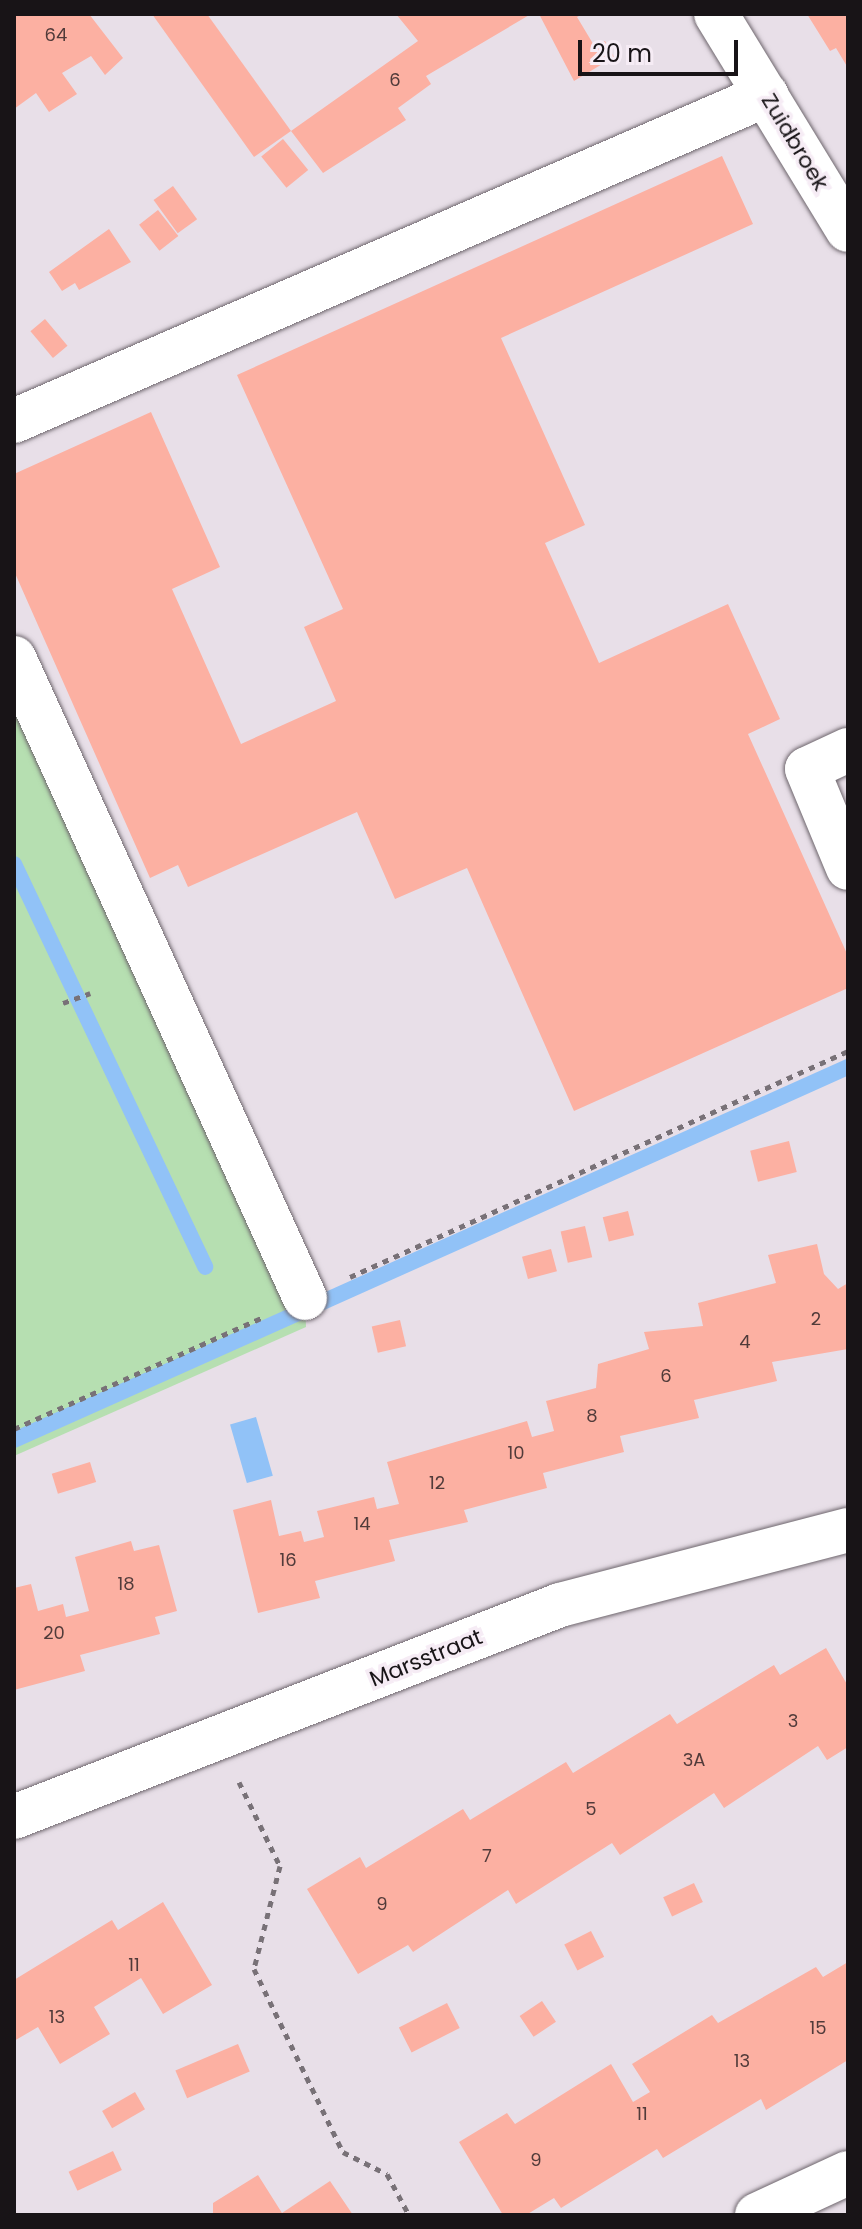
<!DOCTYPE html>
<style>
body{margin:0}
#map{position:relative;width:862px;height:2229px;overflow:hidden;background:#e8dfe8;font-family:Poppins,sans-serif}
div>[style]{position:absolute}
.green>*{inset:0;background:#b6dfb1}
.water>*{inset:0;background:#91c2f7;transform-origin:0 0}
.stream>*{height:16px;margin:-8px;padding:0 8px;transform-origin:8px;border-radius:8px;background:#91c2f7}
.building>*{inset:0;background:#fcb0a2;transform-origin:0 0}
.path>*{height:5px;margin-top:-2.5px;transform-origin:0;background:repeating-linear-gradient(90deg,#787177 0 6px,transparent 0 12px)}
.roads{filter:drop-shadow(0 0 2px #6e666d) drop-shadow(0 0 2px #6e666d)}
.minor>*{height:44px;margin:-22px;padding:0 22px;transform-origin:22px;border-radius:22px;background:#fff}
span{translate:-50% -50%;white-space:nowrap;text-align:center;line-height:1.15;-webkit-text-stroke:7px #f6ecf5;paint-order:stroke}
.number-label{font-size:18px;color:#513b3a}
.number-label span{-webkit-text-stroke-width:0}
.street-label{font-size:22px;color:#181417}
.frame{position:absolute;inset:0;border:16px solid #181417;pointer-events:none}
.scale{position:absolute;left:578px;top:40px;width:160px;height:36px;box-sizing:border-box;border:4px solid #181417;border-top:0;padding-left:10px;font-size:24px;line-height:28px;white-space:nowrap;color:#181417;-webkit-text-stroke:6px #f6ecf5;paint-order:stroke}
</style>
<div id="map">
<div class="green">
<i style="clip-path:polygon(14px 681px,305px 1298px,306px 1327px,14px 1456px)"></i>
</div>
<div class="water">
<i style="left:256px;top:1417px;width:61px;height:27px;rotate:74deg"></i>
</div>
<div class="stream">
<i style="left:14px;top:864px;width:446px;rotate:64.6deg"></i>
<i style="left:14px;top:1440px;width:914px;rotate:-24.1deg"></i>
</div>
<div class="building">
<i style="clip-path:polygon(14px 14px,89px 14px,123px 58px,105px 75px,91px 56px,62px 73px,77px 94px,49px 112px,36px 93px,14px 109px)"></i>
<i style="clip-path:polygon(152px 14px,207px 14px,291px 131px,254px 157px)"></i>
<i style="clip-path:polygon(396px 14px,531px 14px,426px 76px,431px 84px,398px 108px,406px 120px,323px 173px,291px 131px,418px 41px)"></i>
<i style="clip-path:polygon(539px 14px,583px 14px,577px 17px,595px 47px,605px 41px,614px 57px,574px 81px)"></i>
<i style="clip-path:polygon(807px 14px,848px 14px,848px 68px,836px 48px,830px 51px)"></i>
<i style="left:283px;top:139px;width:40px;height:28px;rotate:51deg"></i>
<i style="clip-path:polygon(722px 156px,753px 224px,501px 338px,585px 525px,545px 543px,599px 663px,728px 604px,780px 719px,748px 734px,848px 956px,848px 988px,574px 1111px,467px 868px,395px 899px,357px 812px,188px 887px,178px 865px,150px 878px,14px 571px,14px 474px,151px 412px,220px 567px,172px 589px,241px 744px,336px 701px,304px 627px,343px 609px,237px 375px)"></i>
<i style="left:173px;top:186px;width:41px;height:24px;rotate:54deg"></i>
<i style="left:158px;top:210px;width:33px;height:24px;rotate:52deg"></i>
<i style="clip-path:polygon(109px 229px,131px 262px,79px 290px,75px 283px,62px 291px,49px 272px)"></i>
<i style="left:45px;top:319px;width:35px;height:19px;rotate:50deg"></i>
<i style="left:789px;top:1141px;width:32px;height:40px;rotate:76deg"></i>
<i style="left:628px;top:1211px;width:25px;height:26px;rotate:76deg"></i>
<i style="left:585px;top:1226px;width:32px;height:25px;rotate:77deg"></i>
<i style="clip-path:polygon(817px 1244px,824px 1274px,838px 1289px,848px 1283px,848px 1349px,772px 1362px,777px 1381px,694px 1400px,699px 1418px,620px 1436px,624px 1452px,543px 1473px,547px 1488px,464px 1510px,468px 1522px,389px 1540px,395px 1561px,315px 1581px,320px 1598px,258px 1613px,233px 1510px,271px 1500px,279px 1536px,301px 1531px,304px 1542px,324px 1537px,317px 1511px,374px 1497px,377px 1509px,399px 1504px,387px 1462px,527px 1421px,532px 1437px,554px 1431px,546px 1401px,596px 1388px,598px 1364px,649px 1349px,644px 1332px,703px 1326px,698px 1303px,776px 1283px,768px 1255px)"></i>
<i style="left:551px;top:1249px;width:23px;height:30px;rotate:75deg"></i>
<i style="left:400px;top:1320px;width:27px;height:29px;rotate:77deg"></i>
<i style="left:90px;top:1462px;width:21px;height:40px;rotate:73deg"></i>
<i style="clip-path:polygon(131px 1541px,134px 1551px,159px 1545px,177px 1611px,155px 1617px,160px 1634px,80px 1655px,85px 1671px,14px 1690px,14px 1588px,31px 1584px,38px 1611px,63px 1604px,66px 1617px,89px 1611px,75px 1557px)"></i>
<i style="clip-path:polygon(826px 1648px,848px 1686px,848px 1747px,827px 1760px,818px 1746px,724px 1808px,714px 1793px,620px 1855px,612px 1843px,516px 1904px,508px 1890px,413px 1952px,408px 1945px,358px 1974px,307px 1889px,360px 1857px,366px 1868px,463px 1809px,470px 1820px,566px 1762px,573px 1773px,670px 1714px,677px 1724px,774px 1665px,780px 1675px)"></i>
<i style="left:694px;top:1883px;width:21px;height:34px;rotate:65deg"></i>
<i style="clip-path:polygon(163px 1902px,212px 1985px,163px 2014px,141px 1978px,94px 2007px,110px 2034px,60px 2064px,38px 2027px,14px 2041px,14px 1980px,112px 1920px,118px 1930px)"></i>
<i style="left:591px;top:1931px;width:29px;height:30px;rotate:63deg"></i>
<i style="clip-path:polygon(848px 1962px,848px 2060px,766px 2110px,761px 2099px,663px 2158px,657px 2149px,561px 2208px,554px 2198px,526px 2215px,503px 2215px,459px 2142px,507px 2113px,515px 2124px,611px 2064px,633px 2102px,650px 2092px,632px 2064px,712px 2015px,718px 2023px,816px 1967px,823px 1977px)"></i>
<i style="left:542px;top:2001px;width:25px;height:27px;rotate:56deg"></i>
<i style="left:447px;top:2003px;width:28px;height:54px;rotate:63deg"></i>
<i style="left:238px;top:2044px;width:30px;height:68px;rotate:67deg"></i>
<i style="left:135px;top:2092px;width:20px;height:38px;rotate:60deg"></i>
<i style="left:113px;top:2151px;width:21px;height:49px;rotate:65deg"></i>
<i style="clip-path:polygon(258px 2175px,282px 2213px,330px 2181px,353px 2215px,213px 2215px,213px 2203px)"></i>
</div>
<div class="path">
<i style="left:63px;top:1003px;width:29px;rotate:-20deg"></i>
<i style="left:350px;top:1277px;width:547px;rotate:-24.41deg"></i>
<i style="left:14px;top:1429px;width:271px;rotate:-24.2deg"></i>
<i style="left:239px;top:1782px;width:93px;rotate:64deg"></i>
<i style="left:280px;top:1866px;width:106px;rotate:104.2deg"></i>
<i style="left:254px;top:1969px;width:203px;rotate:64.1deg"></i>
<i style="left:343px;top:2152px;width:49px;rotate:26.6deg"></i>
<i style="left:387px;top:2174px;width:47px;rotate:61.8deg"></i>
</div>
<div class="roads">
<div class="minor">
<i style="left:716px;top:14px;width:253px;rotate:58.6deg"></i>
<i style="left:14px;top:421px;width:820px;rotate:-23.44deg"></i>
<i style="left:14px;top:658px;width:703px;rotate:65.55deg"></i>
<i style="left:848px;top:750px;width:45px;rotate:155.1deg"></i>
<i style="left:807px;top:769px;width:107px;rotate:67.5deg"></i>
<i style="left:14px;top:1817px;width:586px;rotate:-21.22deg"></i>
<i style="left:560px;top:1605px;width:298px;rotate:-14.6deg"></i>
<i style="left:757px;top:2215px;width:100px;rotate:-24.8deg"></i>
</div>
</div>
<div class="number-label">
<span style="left:56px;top:35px">64</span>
<span style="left:395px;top:80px">6</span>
<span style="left:816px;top:1319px">2</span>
<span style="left:745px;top:1342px">4</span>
<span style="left:666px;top:1376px">6</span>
<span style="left:592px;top:1416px">8</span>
<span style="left:516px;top:1453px">10</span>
<span style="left:437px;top:1483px">12</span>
<span style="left:362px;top:1524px">14</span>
<span style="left:288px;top:1560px">16</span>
<span style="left:126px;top:1584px">18</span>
<span style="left:54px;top:1633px">20</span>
<span style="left:793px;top:1721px">3</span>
<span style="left:694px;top:1760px">3A</span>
<span style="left:591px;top:1809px">5</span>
<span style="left:487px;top:1856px">7</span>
<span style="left:382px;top:1904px">9</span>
<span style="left:134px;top:1965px">11</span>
<span style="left:57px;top:2017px">13</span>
<span style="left:818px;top:2028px">15</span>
<span style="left:742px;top:2061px">13</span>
<span style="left:642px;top:2114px">11</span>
<span style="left:536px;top:2160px">9</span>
</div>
<div class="street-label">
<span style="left:795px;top:142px;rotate:59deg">Zuidbroek</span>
<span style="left:426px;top:1658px;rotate:-22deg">Marsstraat</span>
</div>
<div class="frame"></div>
<div class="scale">20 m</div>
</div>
